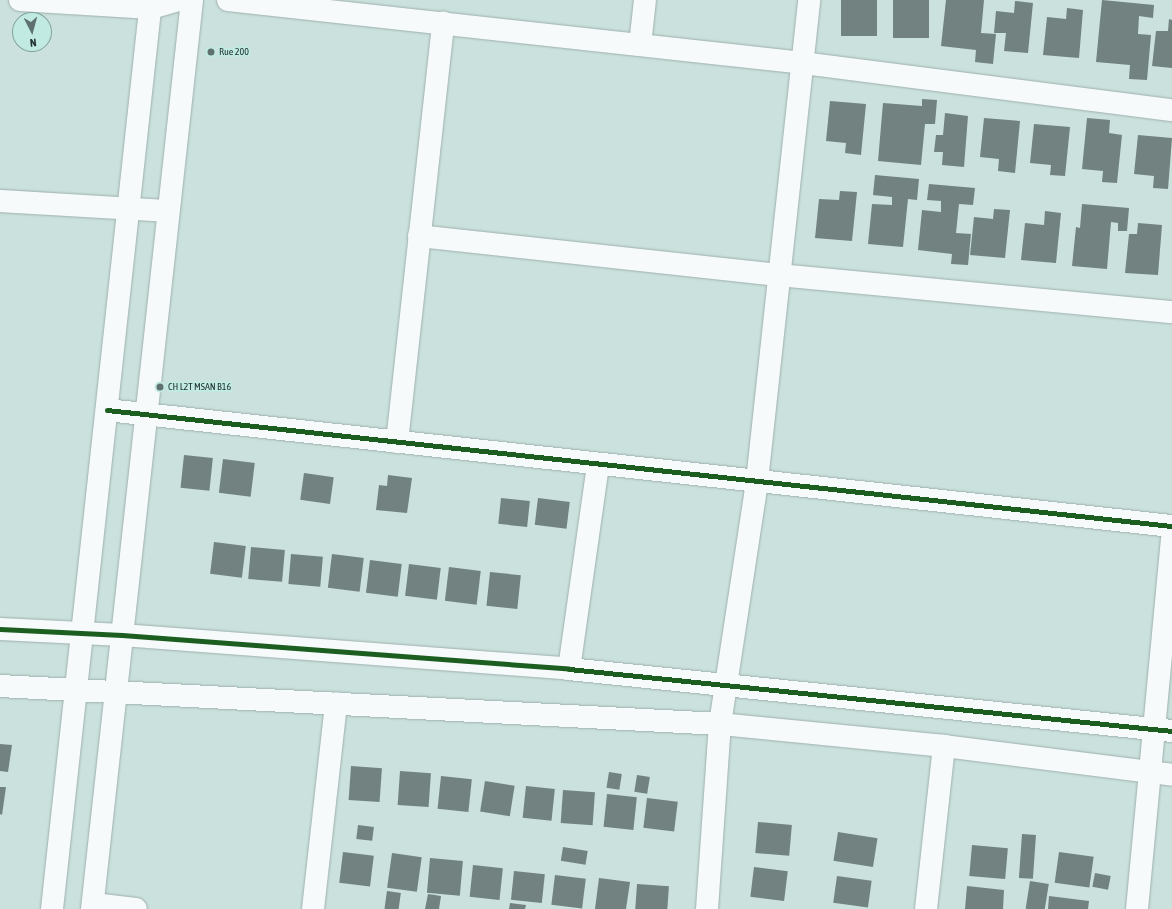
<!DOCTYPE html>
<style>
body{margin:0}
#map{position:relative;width:1172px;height:909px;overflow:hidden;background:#cae1dd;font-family:"Asap Condensed",sans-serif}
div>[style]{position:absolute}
.building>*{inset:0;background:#718280;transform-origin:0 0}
.roads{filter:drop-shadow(0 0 1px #9eb0ad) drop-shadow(0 0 1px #9eb0ad)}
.minor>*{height:22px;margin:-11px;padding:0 11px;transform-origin:11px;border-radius:11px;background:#f7fafa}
.cycleway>*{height:5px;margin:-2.5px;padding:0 2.5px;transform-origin:2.5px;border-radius:2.5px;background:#1b5e20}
.dots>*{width:11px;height:11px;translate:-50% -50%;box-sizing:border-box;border:2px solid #c1eae3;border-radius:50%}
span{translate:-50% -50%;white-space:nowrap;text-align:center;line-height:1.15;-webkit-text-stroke:4px #c1eae3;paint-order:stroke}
.poi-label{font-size:10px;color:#243432}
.left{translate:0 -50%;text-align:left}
.north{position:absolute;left:12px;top:12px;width:40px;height:40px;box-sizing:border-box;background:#c1eae3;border:1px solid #82a19c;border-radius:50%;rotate:174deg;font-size:11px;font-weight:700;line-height:16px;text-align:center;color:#243432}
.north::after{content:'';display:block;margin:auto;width:14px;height:18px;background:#5e716e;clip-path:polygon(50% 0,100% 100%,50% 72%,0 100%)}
</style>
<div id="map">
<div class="building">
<i style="left:841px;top:0;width:36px;height:36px"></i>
<i style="left:893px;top:0;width:36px;height:38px"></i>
<i style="clip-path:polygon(946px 0,984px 0,981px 33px,996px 34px,993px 64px,975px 62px,976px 50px,941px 46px)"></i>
<i style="clip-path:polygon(1102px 0,1154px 5px,1153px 18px,1139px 16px,1138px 34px,1151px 35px,1147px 80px,1129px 79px,1130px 65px,1096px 62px)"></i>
<i style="clip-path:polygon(1015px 1px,1033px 3px,1028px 53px,1004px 51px,1006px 33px,994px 33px,996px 11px,1014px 13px)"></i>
<i style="clip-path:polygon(1067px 8px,1083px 10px,1079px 58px,1043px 55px,1047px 17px,1066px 19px)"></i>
<i style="clip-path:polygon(1169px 19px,1172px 20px,1172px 68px,1152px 66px,1156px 31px,1168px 31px)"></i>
<i style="clip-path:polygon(922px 99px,937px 100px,935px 124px,925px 124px,921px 165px,878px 161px,883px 103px,922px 106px)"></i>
<i style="clip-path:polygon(830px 101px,866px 104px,861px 155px,845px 153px,846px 143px,826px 141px)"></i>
<i style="clip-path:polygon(945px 113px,968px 116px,964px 167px,942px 165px,943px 152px,934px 152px,936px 135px,943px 135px)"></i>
<i style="clip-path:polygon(984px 118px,1020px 121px,1015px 173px,998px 171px,999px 159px,980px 157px)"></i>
<i style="clip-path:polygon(1087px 118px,1110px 120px,1109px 133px,1122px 135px,1117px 183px,1102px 182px,1103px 171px,1082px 169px)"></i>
<i style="clip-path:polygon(1034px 124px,1070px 127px,1065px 176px,1050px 175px,1051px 165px,1030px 163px)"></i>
<i style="clip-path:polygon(1138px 135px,1172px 138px,1168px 189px,1153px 188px,1154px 176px,1134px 174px)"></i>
<i style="clip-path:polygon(875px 175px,919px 179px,917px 200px,908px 199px,903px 247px,868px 244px,872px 204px,892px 205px,892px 197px,873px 195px)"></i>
<i style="clip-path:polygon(929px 184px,975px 188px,973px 205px,959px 204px,956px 233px,971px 234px,968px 265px,951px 264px,952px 254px,918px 250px,922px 210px,941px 212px,941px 201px,927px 200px)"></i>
<i style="clip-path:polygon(840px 191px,857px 192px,852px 241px,815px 238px,819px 199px,839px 200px)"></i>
<i style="clip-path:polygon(1082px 204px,1129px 208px,1127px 231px,1118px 231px,1118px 223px,1111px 222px,1107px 269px,1072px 266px,1076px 227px,1080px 228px)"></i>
<i style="clip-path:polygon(994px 209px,1010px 210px,1005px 258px,970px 255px,974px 217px,993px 219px)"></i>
<i style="clip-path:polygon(1045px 211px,1061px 213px,1056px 263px,1021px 260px,1025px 223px,1044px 225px)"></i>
<i style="clip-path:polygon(1138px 223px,1162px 225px,1158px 275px,1125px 273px,1129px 234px,1137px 234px)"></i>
<i style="left:184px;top:455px;width:29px;height:33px;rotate:6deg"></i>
<i style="left:223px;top:459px;width:32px;height:34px;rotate:7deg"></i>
<i style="left:304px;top:473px;width:30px;height:27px;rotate:8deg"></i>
<i style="clip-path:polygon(388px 475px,412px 478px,407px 513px,376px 510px,379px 485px,387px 486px)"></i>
<i style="left:501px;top:498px;width:29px;height:26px;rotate:6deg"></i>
<i style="left:538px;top:498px;width:32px;height:27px;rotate:7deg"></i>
<i style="left:214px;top:542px;width:32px;height:32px;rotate:7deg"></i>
<i style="left:251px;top:547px;width:34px;height:32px;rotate:5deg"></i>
<i style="left:291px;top:554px;width:32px;height:30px;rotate:5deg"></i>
<i style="left:332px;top:554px;width:32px;height:34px;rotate:7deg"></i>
<i style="left:370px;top:560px;width:32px;height:33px;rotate:7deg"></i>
<i style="left:409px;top:564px;width:32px;height:32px;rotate:7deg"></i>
<i style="left:449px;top:567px;width:32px;height:34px;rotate:7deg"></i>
<i style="left:490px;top:572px;width:31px;height:34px;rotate:6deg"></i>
<i style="clip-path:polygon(0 744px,12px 745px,8px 772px,0 771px)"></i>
<i style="left:351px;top:766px;width:31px;height:34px;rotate:4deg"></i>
<i style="left:400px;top:771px;width:31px;height:34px;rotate:4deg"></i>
<i style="left:609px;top:772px;width:13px;height:16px;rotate:9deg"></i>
<i style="left:637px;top:775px;width:13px;height:17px;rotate:9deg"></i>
<i style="left:441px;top:776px;width:31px;height:33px;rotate:6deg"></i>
<i style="left:485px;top:781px;width:30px;height:31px;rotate:9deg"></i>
<i style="left:526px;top:786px;width:29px;height:32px;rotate:6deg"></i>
<i style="clip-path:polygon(0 787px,6px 787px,2px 815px,0 814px)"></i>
<i style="left:563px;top:790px;width:32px;height:33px;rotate:4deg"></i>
<i style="left:607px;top:794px;width:30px;height:33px;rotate:6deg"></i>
<i style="left:647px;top:798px;width:31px;height:30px;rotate:7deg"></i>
<i style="left:758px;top:822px;width:34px;height:31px;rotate:5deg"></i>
<i style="left:358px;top:825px;width:16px;height:14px;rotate:7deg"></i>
<i style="left:838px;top:832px;width:40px;height:29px;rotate:9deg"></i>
<i style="left:1022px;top:834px;width:14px;height:44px;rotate:4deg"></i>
<i style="left:972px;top:845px;width:36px;height:31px;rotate:5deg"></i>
<i style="left:563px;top:847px;width:25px;height:14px;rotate:9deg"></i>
<i style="left:343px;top:852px;width:31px;height:31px;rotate:7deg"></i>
<i style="left:1059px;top:852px;width:35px;height:31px;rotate:8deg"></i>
<i style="left:392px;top:853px;width:30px;height:35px;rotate:8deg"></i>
<i style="left:430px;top:858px;width:33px;height:35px;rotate:5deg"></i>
<i style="left:473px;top:865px;width:30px;height:32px;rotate:6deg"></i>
<i style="left:754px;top:867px;width:34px;height:30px;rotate:7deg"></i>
<i style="left:514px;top:871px;width:31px;height:29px;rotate:6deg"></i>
<i style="left:1095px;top:873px;width:16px;height:14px;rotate:11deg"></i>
<i style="left:555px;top:875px;width:31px;height:30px;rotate:7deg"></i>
<i style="left:837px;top:876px;width:35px;height:27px;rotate:8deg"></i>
<i style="clip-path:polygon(599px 878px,630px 882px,626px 909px,595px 909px)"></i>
<i style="left:1030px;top:881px;width:19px;height:28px;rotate:9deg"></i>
<i style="left:637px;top:884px;width:32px;height:25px;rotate:4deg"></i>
<i style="clip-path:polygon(967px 886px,1004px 890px,1003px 909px,965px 909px)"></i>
<i style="left:387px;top:891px;width:14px;height:18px;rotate:8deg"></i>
<i style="clip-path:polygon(428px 894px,441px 896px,439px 909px,425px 909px)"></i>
<i style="clip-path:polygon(1049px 896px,1089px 901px,1088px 909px,1048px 909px)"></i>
<i style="clip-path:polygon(510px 903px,526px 905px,525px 909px,509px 909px)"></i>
</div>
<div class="roads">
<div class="minor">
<i style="left:20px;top:0;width:131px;rotate:3.5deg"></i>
<i style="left:151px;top:8px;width:29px;rotate:-16deg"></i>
<i style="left:228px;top:0;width:578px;rotate:6.25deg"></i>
<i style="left:803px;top:63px;width:372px;rotate:7.3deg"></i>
<i style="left:640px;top:45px;width:45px;rotate:-83.7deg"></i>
<i style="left:0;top:201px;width:168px;rotate:3.4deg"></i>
<i style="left:419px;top:236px;width:362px;rotate:6.2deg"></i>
<i style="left:779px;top:275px;width:395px;rotate:5.4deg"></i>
<i style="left:107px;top:410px;width:1071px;rotate:6.22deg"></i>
<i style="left:397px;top:442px;width:422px;rotate:-83.7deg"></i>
<i style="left:0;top:629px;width:122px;rotate:2.8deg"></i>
<i style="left:122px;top:635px;width:448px;rotate:4.3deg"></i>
<i style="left:569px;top:669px;width:606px;rotate:5.87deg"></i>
<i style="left:569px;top:669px;width:207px;rotate:-81.9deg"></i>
<i style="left:0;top:686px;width:721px;rotate:3.02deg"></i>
<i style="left:720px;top:724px;width:225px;rotate:5.6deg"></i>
<i style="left:944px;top:746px;width:230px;rotate:7.2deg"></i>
<i style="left:93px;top:904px;width:43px;rotate:6.6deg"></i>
<i style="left:52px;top:909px;width:914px;rotate:-83.78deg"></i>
<i style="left:92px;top:909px;width:914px;rotate:-83.72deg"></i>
<i style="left:313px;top:909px;width:207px;rotate:-83.6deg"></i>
<i style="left:707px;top:909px;width:185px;rotate:-86deg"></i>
<i style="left:720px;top:724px;width:246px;rotate:-81.3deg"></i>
<i style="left:757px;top:481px;width:484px;rotate:-83.8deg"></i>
<i style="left:926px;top:909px;width:164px;rotate:-83.7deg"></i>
<i style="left:1137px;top:909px;width:372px;rotate:-84.6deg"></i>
</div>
</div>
<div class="cycleway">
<i style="left:107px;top:410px;width:1071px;rotate:6.22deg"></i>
<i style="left:0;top:629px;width:122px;rotate:2.8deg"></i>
<i style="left:122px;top:635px;width:448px;rotate:4.3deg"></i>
<i style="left:569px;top:669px;width:606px;rotate:5.87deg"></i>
</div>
<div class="dots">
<i style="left:211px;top:52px;background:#5e716e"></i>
<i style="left:160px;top:387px;background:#5e716e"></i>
</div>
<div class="poi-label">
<span class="left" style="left:219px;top:52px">Rue 200</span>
<span class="left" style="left:168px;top:387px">CH L2T MSAN B16</span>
</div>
<div class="north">N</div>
</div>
